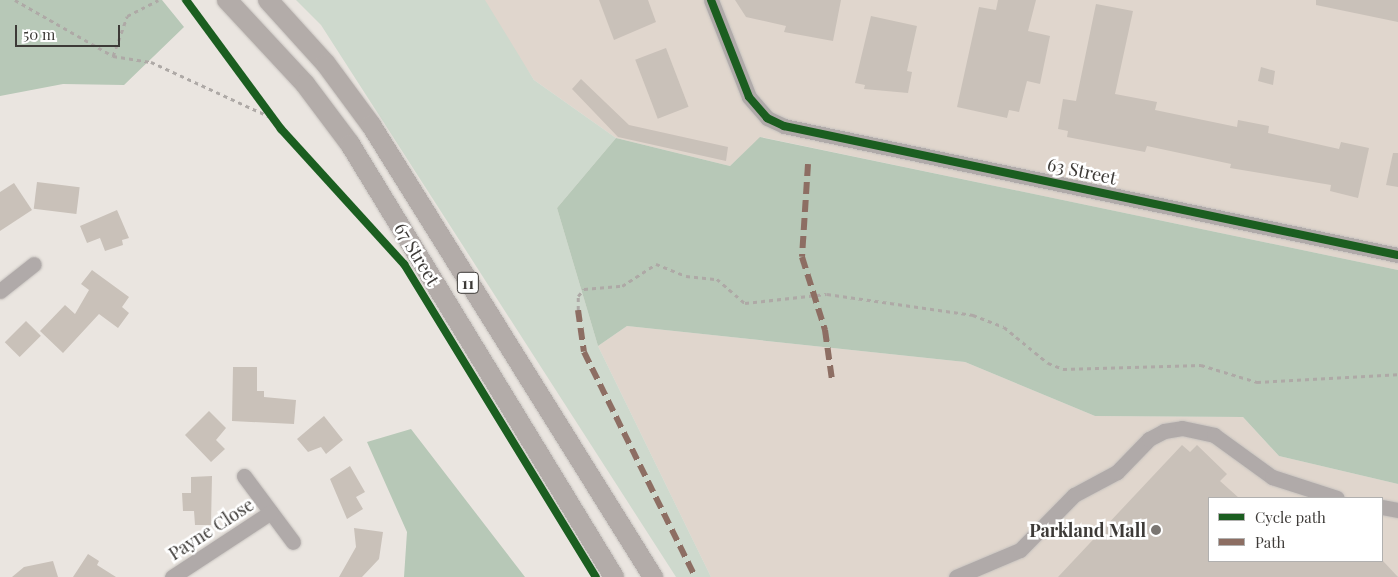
<!DOCTYPE html>
<style>
body{margin:0}
#map{position:relative;width:1398px;height:577px;overflow:hidden;background:#eae5e0;font-family:"Playfair Display",serif}
div>[style]{position:absolute}
.built>*{inset:0;background:#e0d6cd}
.green>*{inset:0;background:#ced9cd}
.forest>*{inset:0;background:#b7c8b7}
.building>*{inset:0;background:#c9c1b9;transform-origin:0 0}
.path>*{height:2.5px;margin-top:-1.25px;transform-origin:0;background:repeating-linear-gradient(90deg,#aea9a6 0 4px,transparent 0 8px)}
.roads{filter:drop-shadow(0 0 1px #c7c3bf) drop-shadow(0 0 1px #c7c3bf)}
.minor>*{height:15px;margin:-7.5px;padding:0 7.5px;transform-origin:7.5px;border-radius:7.5px;background:#b0aaa9}
.major>*{height:20px;margin:-10px;padding:0 10px;transform-origin:10px;border-radius:10px;background:#b3aca9}
.quiet>*{height:6px;margin-top:-3px;transform-origin:0;background:repeating-linear-gradient(90deg,#8d6e63 0 12px,transparent 0 18px)}
.cycleway>*{height:8px;margin:-4px;padding:0 4px;transform-origin:4px;border-radius:4px;background:#1b5e20}
.dots>*{width:14px;height:14px;translate:-50% -50%;box-sizing:border-box;border:2px solid #fff;border-radius:50%}
span{translate:-50% -50%;white-space:nowrap;text-align:center;line-height:1.15;-webkit-text-stroke:5px #fff;paint-order:stroke}
.shield-label span{padding:1px 4px;background:#fff;border:1px solid;border-radius:4px;-webkit-text-stroke-width:0}
.shield-label{font-size:16px;color:#3d3a37;font-weight:700}
.street-label{font-size:18px;color:#3d3a37}
.poi-label{font-size:18px;color:#3d3a37;font-weight:700}
.right{translate:-100% -50%;text-align:right}
.legend{position:absolute;left:1208px;top:497px;width:175px;height:65px;box-sizing:border-box;background:#fff;border:1px solid #b1b0af;margin:0;padding:6px 9px;list-style:none;font-size:15px;color:#3d3a37}
.legend li{display:flex;align-items:center;gap:10px;height:25px}
.legend b{width:25px;border:1px solid #b1b0af}
.scale{position:absolute;left:15px;top:25px;width:105px;height:22px;box-sizing:border-box;border:2px solid #3d3a37;border-top:0;padding-left:6px;font-size:15px;line-height:18px;white-space:nowrap;color:#3d3a37;-webkit-text-stroke:4px #fff;paint-order:stroke}
</style>
<div id="map">
<div class="built">
<i style="clip-path:polygon(482px 0,1398px 0,1398px 270px,761px 137px,730px 166px,616px 138px,534px 80px)"></i>
<i style="clip-path:polygon(evenodd,627px 326px,965px 362px,1095px 416px,1243px 417px,1279px 456px,1398px 484px,1398px 577px,711px 577px,598px 346px,627px 326px,1209px 498px,1382px 498px,1382px 561px,1209px 561px,1209px 498px)"></i>
</div>
<div class="green">
<i style="clip-path:polygon(296px 0,485px 0,534px 80px,616px 138px,557px 208px,598px 346px,711px 577px,676px 577px,321px 25px)"></i>
</div>
<div class="forest">
<i style="clip-path:polygon(0 0,162px 0,184px 27px,124px 85px,63px 84px,0 96px)"></i>
<i style="clip-path:polygon(760px 137px,1398px 270px,1398px 484px,1279px 456px,1243px 417px,1095px 416px,965px 362px,627px 326px,598px 346px,557px 208px,616px 138px,730px 166px)"></i>
<i style="clip-path:polygon(411px 429px,525px 577px,404px 577px,407px 532px,367px 442px)"></i>
</div>
<div class="building">
<i style="clip-path:polygon(599px 0,648px 0,656px 22px,614px 40px)"></i>
<i style="clip-path:polygon(735px 0,841px 0,833px 41px,784px 32px,786px 26px,746px 17px)"></i>
<i style="clip-path:polygon(998px 0,1036px 0,1028px 31px,1050px 36px,1040px 84px,1027px 81px,1019px 112px,1009px 110px,1007px 118px,957px 107px,979px 7px,996px 10px)"></i>
<i style="clip-path:polygon(1316px 0,1398px 0,1398px 22px,1316px 5px)"></i>
<i style="clip-path:polygon(1096px 4px,1133px 11px,1115px 94px,1157px 102px,1155px 110px,1237px 127px,1238px 120px,1269px 126px,1268px 133px,1339px 149px,1341px 142px,1369px 148px,1358px 198px,1330px 191px,1331px 185px,1230px 168px,1231px 164px,1147px 146px,1145px 152px,1067px 137px,1068px 131px,1058px 129px,1063px 99px,1076px 101px)"></i>
<i style="clip-path:polygon(871px 16px,917px 26px,907px 71px,912px 72px,908px 93px,864px 89px,865px 85px,855px 83px)"></i>
<i style="left:666px;top:48px;width:63px;height:33px;rotate:69deg"></i>
<i style="clip-path:polygon(1261px 67px,1275px 71px,1273px 85px,1258px 81px)"></i>
<i style="clip-path:polygon(581px 79px,629px 125px,728px 147px,726px 161px,618px 137px,572px 89px)"></i>
<i style="clip-path:polygon(1393px 153px,1398px 153px,1398px 187px,1386px 185px)"></i>
<i style="left:37px;top:182px;width:43px;height:27px;rotate:7deg"></i>
<i style="clip-path:polygon(14px 183px,32px 210px,0 231px,0 192px)"></i>
<i style="clip-path:polygon(117px 210px,129px 238px,122px 240px,123px 245px,105px 251px,100px 238px,87px 243px,80px 226px)"></i>
<i style="clip-path:polygon(92px 270px,129px 297px,122px 307px,129px 313px,118px 328px,99px 314px,63px 353px,40px 331px,65px 305px,75px 314px,89px 290px,81px 284px)"></i>
<i style="left:26px;top:321px;width:21px;height:30px;rotate:45deg"></i>
<i style="clip-path:polygon(233px 367px,257px 367px,257px 391px,264px 391px,264px 397px,296px 400px,294px 424px,232px 421px)"></i>
<i style="clip-path:polygon(209px 411px,226px 428px,216px 440px,225px 449px,211px 462px,185px 435px)"></i>
<i style="clip-path:polygon(324px 416px,343px 440px,326px 454px,321px 447px,308px 452px,297px 439px)"></i>
<i style="clip-path:polygon(1182px 445px,1190px 452px,1197px 445px,1227px 474px,1220px 481px,1239px 498px,1209px 498px,1209px 561px,1383px 561px,1398px 577px,1058px 577px)"></i>
<i style="clip-path:polygon(350px 466px,365px 492px,356px 497px,363px 509px,347px 519px,330px 479px)"></i>
<i style="clip-path:polygon(212px 476px,211px 525px,195px 525px,194px 511px,183px 511px,182px 493px,191px 493px,191px 477px)"></i>
<i style="clip-path:polygon(354px 528px,383px 532px,379px 559px,362px 577px,339px 577px,356px 547px)"></i>
<i style="clip-path:polygon(88px 554px,99px 561px,97px 565px,116px 577px,73px 577px)"></i>
<i style="clip-path:polygon(53px 561px,58px 577px,12px 577px,24px 567px)"></i>
</div>
<div class="path">
<i style="left:15px;top:0;width:113px;rotate:29.7deg"></i>
<i style="left:113px;top:56px;width:38px;rotate:9deg"></i>
<i style="left:151px;top:62px;width:134px;rotate:24.7deg"></i>
<i style="left:113px;top:56px;width:42px;rotate:-70.7deg"></i>
<i style="left:127px;top:16px;width:35px;rotate:-27deg"></i>
<i style="left:578px;top:310px;width:14px;rotate:-90deg"></i>
<i style="left:578px;top:296px;width:9px;rotate:-49deg"></i>
<i style="left:584px;top:289px;width:38px;rotate:-5deg"></i>
<i style="left:622px;top:286px;width:40px;rotate:-32.9deg"></i>
<i style="left:656px;top:264px;width:32px;rotate:22deg"></i>
<i style="left:686px;top:276px;width:31px;rotate:6deg"></i>
<i style="left:717px;top:279px;width:37px;rotate:41deg"></i>
<i style="left:745px;top:303px;width:82px;rotate:-6.3deg"></i>
<i style="left:827px;top:294px;width:148px;rotate:8.2deg"></i>
<i style="left:973px;top:315px;width:33px;rotate:21deg"></i>
<i style="left:1004px;top:327px;width:57px;rotate:39.3deg"></i>
<i style="left:1048px;top:363px;width:16px;rotate:22deg"></i>
<i style="left:1063px;top:369px;width:138px;rotate:-1.7deg"></i>
<i style="left:1201px;top:365px;width:59px;rotate:16.9deg"></i>
<i style="left:1257px;top:382px;width:141px;rotate:-3.2deg"></i>
</div>
<div class="roads">
<div class="minor">
<i style="left:711px;top:0;width:104px;rotate:68.6deg"></i>
<i style="left:749px;top:97px;width:28px;rotate:49deg"></i>
<i style="left:767px;top:118px;width:19px;rotate:25deg"></i>
<i style="left:784px;top:126px;width:627px;rotate:11.87deg"></i>
<i style="left:0;top:291px;width:43px;rotate:-38.5deg"></i>
<i style="left:244px;top:476px;width:82px;rotate:53.4deg"></i>
<i style="left:1382px;top:507px;width:16px;rotate:11deg"></i>
<i style="left:172px;top:577px;width:118px;rotate:-33.3deg"></i>
<i style="left:956px;top:577px;width:69px;rotate:-22.9deg"></i>
<i style="left:1020px;top:550px;width:77px;rotate:-45.5deg"></i>
<i style="left:1074px;top:495px;width:49px;rotate:-28.1deg"></i>
<i style="left:1117px;top:472px;width:46px;rotate:-45.9deg"></i>
<i style="left:1149px;top:439px;width:17px;rotate:-28deg"></i>
<i style="left:1164px;top:431px;width:18px;rotate:-9deg"></i>
<i style="left:1182px;top:428px;width:33px;rotate:12deg"></i>
<i style="left:1214px;top:435px;width:72px;rotate:35.9deg"></i>
<i style="left:1272px;top:477px;width:68px;rotate:17.9deg"></i>
</div>
<div class="major">
<i style="left:227px;top:0;width:115px;rotate:47.1deg"></i>
<i style="left:305px;top:84px;width:75px;rotate:53.1deg"></i>
<i style="left:350px;top:144px;width:507px;rotate:58.63deg"></i>
<i style="left:268px;top:0;width:86px;rotate:47.8deg"></i>
<i style="left:326px;top:64px;width:76px;rotate:53.6deg"></i>
<i style="left:371px;top:125px;width:533px;rotate:58.04deg"></i>
</div>
</div>
<div class="quiet">
<i style="left:808px;top:164px;width:93px;rotate:93.7deg"></i>
<i style="left:802px;top:257px;width:77px;rotate:72.5deg"></i>
<i style="left:825px;top:330px;width:50px;rotate:82deg"></i>
<i style="left:578px;top:310px;width:42px;rotate:81.9deg"></i>
<i style="left:584px;top:352px;width:251px;rotate:63.7deg"></i>
</div>
<div class="cycleway">
<i style="left:186px;top:0;width:160px;rotate:53.6deg"></i>
<i style="left:281px;top:129px;width:183px;rotate:47.7deg"></i>
<i style="left:404px;top:264px;width:367px;rotate:58.5deg"></i>
<i style="left:711px;top:0;width:104px;rotate:68.6deg"></i>
<i style="left:749px;top:97px;width:28px;rotate:49deg"></i>
<i style="left:767px;top:118px;width:19px;rotate:25deg"></i>
<i style="left:784px;top:126px;width:627px;rotate:11.87deg"></i>
</div>
<div class="dots">
<i style="left:1156px;top:530px;background:#7a7672"></i>
</div>
<div class="shield-label">
<span style="left:468px;top:283px">11</span>
</div>
<div class="street-label">
<span style="left:1082px;top:171px;rotate:12deg">63 Street</span>
<span style="left:417px;top:254px;rotate:59deg">67 Street</span>
<span style="left:211px;top:529px;rotate:-33deg">Payne Close</span>
</div>
<div class="poi-label">
<span class="right" style="left:1146px;top:530px">Parkland Mall</span>
</div>
<ul class="legend">
<li><b style="height:6px;background:#1b5e20"></b>Cycle path</li>
<li><b style="height:6px;background:#8d6e63"></b>Path</li>
</ul>
<div class="scale">50 m</div>
</div>
